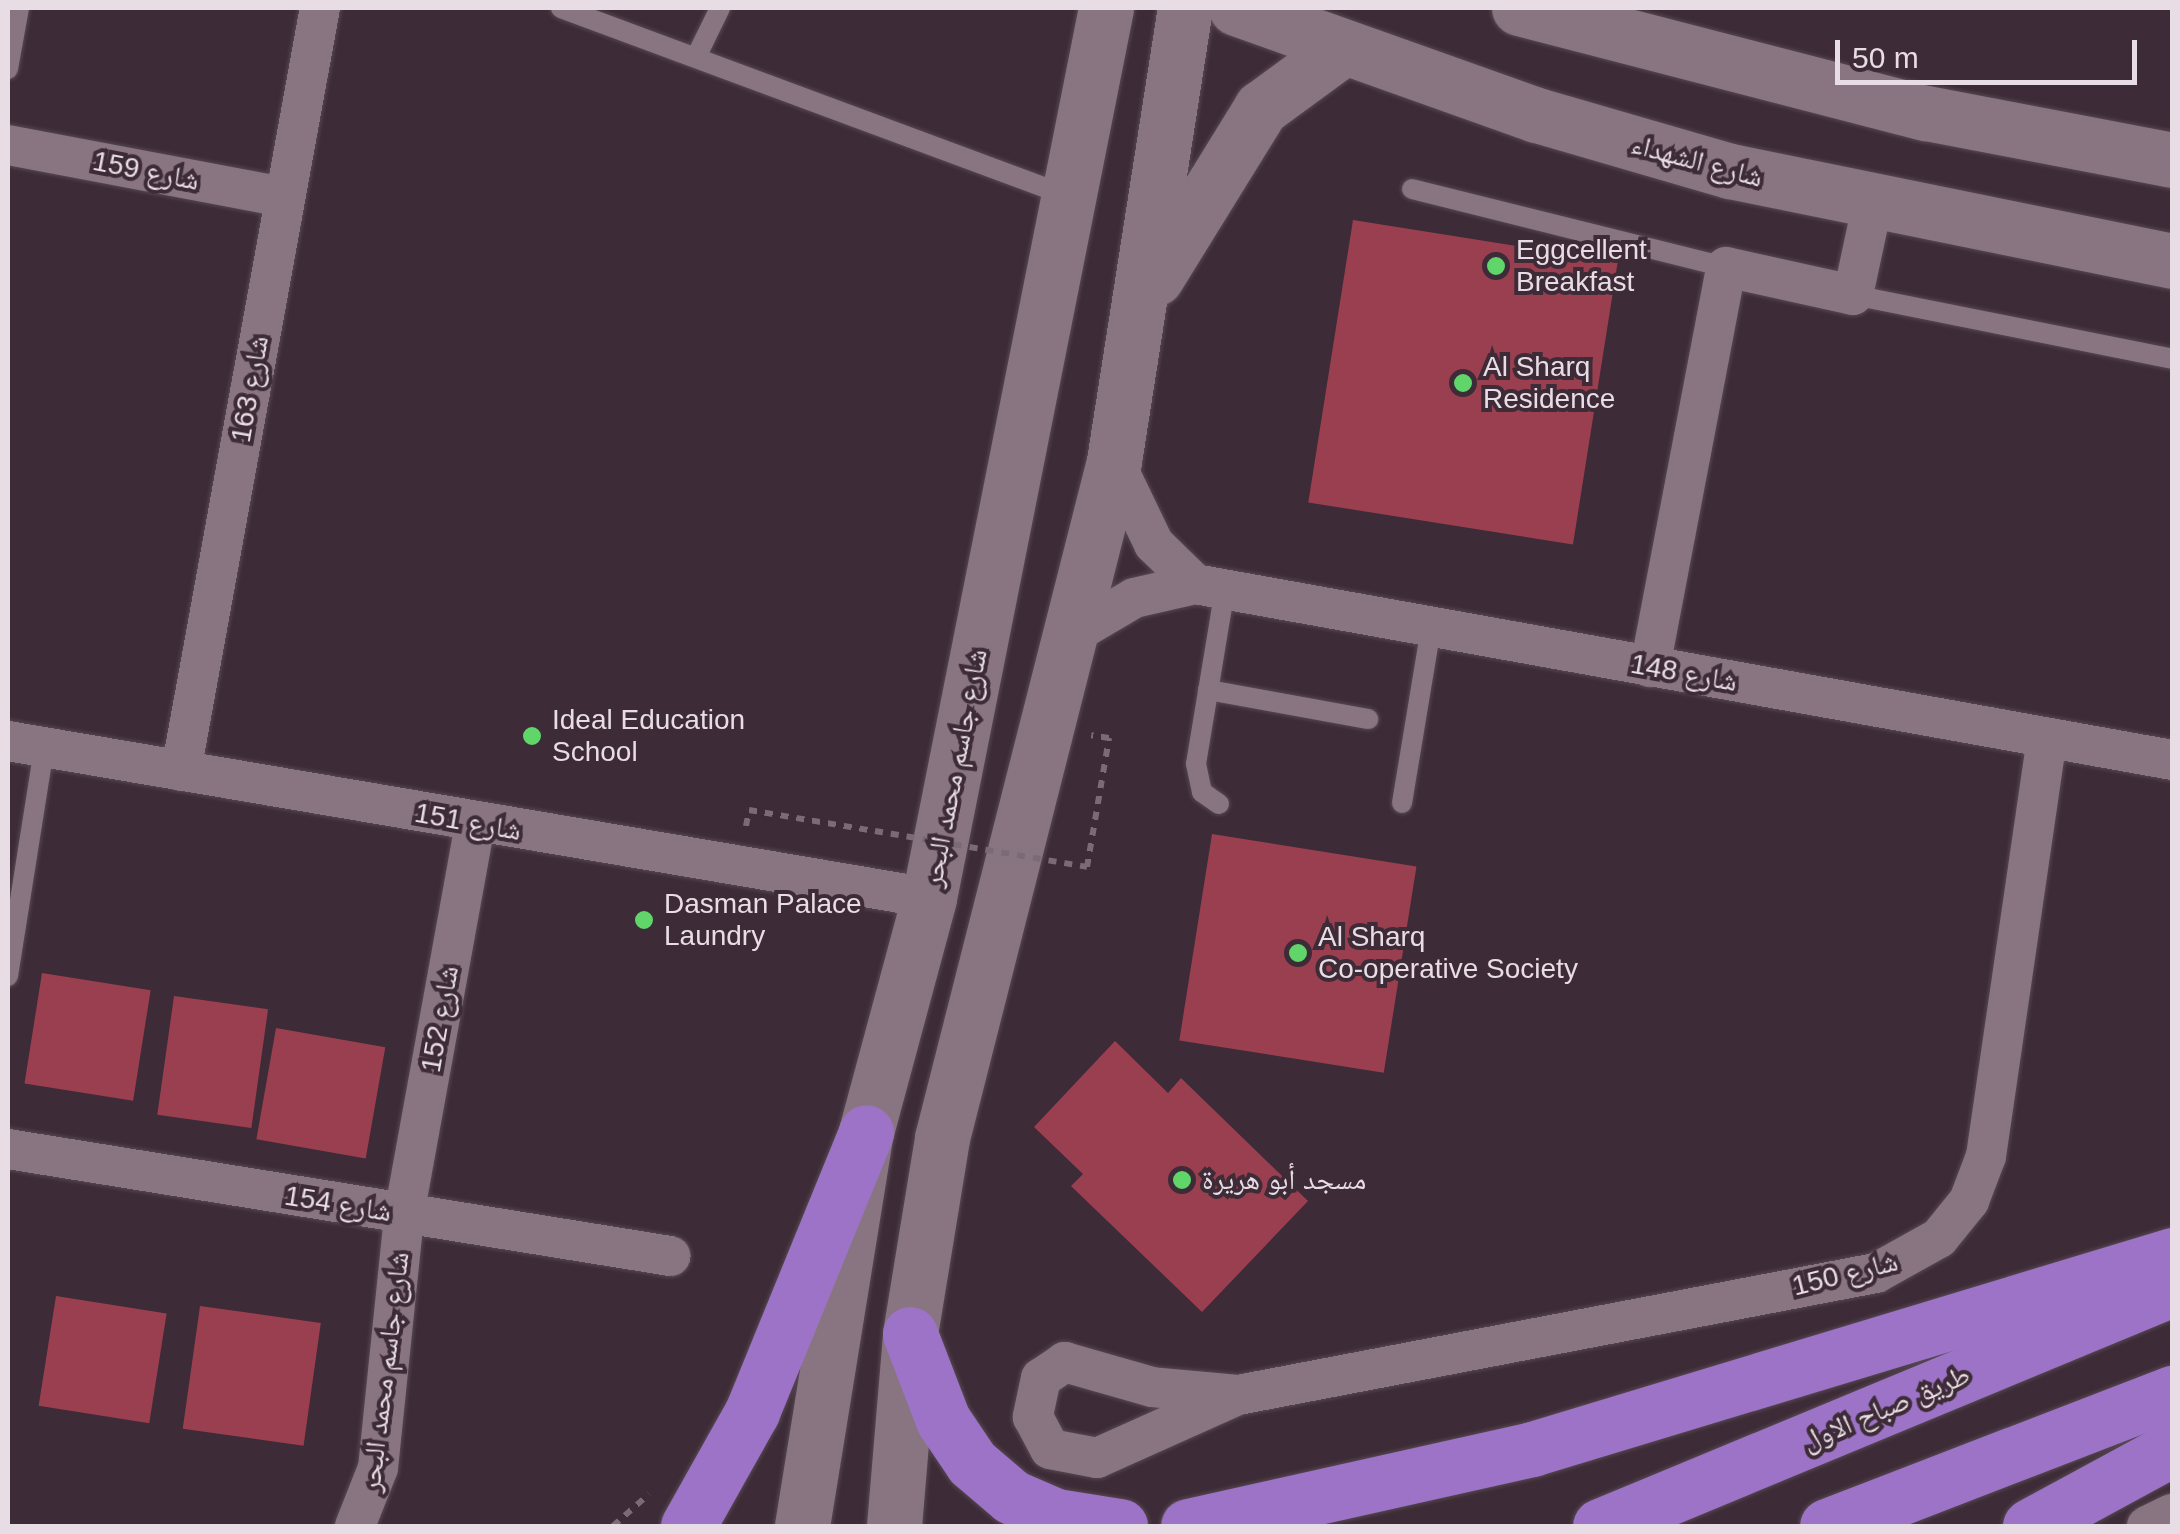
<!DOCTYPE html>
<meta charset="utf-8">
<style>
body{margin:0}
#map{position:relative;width:2180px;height:1534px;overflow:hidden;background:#3d2b37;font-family:Helvetica,"Noto Naskh Arabic",sans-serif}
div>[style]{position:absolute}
.building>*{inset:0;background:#9a3f4f;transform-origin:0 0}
.path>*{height:6px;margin-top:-3px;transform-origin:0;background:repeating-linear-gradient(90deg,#7a6b75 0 8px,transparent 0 16px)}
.roads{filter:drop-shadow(0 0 2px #564851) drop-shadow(0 0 2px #564851)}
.lane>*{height:20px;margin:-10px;padding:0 10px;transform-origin:10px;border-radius:10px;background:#897582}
.street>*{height:40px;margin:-20px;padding:0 20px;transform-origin:20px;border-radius:20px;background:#897582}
.secondary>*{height:55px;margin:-27.5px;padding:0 27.5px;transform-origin:27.5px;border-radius:27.5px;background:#897582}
.highway>*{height:55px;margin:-27.5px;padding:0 27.5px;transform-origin:27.5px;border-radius:27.5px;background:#9c73c6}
.path-bridge>*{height:6px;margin-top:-3px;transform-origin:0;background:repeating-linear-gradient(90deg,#7a6b75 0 8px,transparent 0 16px)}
.dots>*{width:28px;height:28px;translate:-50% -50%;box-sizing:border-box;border:5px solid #3d2b37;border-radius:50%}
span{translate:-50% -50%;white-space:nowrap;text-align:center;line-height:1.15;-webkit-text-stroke:8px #3d2b37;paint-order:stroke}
.street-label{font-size:28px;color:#e8dde4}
.poi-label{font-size:28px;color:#e8dde4}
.left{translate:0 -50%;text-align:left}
.frame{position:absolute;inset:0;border:10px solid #e8dde4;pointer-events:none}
.scale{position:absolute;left:1835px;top:40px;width:302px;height:45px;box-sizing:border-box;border:5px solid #e8dde4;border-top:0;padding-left:12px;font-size:30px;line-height:35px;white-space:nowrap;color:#e8dde4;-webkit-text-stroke:8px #3d2b37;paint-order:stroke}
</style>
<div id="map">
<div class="building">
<i style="left:1353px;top:220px;width:268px;height:286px;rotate:9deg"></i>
<i style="left:1212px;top:834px;width:207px;height:209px;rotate:9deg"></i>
<i style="left:42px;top:973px;width:110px;height:112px;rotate:9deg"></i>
<i style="left:174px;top:996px;width:95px;height:120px;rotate:8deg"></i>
<i style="left:276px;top:1028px;width:111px;height:113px;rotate:10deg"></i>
<i style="clip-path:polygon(1115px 1041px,1168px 1093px,1181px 1078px,1308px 1201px,1202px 1312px,1071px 1186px,1083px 1174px,1034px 1127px)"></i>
<i style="left:56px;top:1296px;width:112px;height:111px;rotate:9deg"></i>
<i style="left:200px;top:1306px;width:122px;height:124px;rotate:8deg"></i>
</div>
<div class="path">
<i style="left:746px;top:826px;width:16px;rotate:-79deg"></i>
<i style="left:749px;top:810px;width:128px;rotate:9.5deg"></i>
<i style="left:1087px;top:867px;width:131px;rotate:-80.3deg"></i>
<i style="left:1109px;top:738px;width:18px;rotate:-171deg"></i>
<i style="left:613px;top:1526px;width:48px;rotate:-41.6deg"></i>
</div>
<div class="roads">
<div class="lane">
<i style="left:561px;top:8px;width:538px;rotate:20.36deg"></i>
<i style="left:698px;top:53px;width:50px;rotate:-63.9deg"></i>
<i style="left:8px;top:69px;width:62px;rotate:-79.8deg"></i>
<i style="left:1412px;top:189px;width:324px;rotate:14deg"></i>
<i style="left:1853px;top:295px;width:325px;rotate:11.3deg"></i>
<i style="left:1208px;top:690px;width:163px;rotate:10.3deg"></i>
<i style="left:1402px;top:803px;width:178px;rotate:-80.6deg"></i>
<i style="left:1219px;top:804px;width:21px;rotate:-145deg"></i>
<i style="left:1202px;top:792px;width:29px;rotate:-102deg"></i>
<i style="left:1196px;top:764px;width:177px;rotate:-80.6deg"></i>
<i style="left:8px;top:976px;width:231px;rotate:-81deg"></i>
</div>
<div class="street">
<i style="left:8px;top:145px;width:281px;rotate:10.7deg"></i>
<i style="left:1114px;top:461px;width:92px;rotate:64.3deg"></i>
<i style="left:1154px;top:544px;width:57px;rotate:44.3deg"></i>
<i style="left:1073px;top:634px;width:71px;rotate:-30.5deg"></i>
<i style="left:1134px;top:598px;width:63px;rotate:-12.9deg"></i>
<i style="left:1195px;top:584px;width:993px;rotate:10.21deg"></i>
<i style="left:1650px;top:667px;width:407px;rotate:-79.2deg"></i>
<i style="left:1726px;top:267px;width:130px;rotate:12.4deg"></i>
<i style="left:1853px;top:295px;width:95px;rotate:-77.9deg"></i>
<i style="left:8px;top:741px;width:934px;rotate:9.67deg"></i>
<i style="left:181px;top:771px;width:776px;rotate:-79.68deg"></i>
<i style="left:8px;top:1149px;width:671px;rotate:9.18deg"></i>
<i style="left:1238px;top:1395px;width:86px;rotate:-174.7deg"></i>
<i style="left:1152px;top:1387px;width:91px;rotate:-164deg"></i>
<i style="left:1065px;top:1362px;width:29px;rotate:146deg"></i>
<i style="left:1041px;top:1378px;width:40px;rotate:102deg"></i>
<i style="left:1033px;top:1417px;width:36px;rotate:62deg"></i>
<i style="left:1050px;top:1449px;width:48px;rotate:10.8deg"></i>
<i style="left:1097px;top:1458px;width:154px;rotate:-24.1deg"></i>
<i style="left:1238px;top:1395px;width:650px;rotate:-10.83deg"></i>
<i style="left:1876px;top:1273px;width:72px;rotate:-29.1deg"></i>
<i style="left:1939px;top:1238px;width:48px;rotate:-51deg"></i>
<i style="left:1969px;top:1201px;width:48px;rotate:-69.3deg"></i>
<i style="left:1986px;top:1156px;width:421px;rotate:-81.7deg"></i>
<i style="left:355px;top:1526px;width:62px;rotate:-68.4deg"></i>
<i style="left:378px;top:1468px;width:254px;rotate:-84.1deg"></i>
<i style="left:404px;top:1215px;width:397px;rotate:-79.7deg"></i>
<i style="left:2147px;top:1526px;width:28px;rotate:-26deg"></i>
</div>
<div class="secondary">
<i style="left:1236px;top:8px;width:319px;rotate:19.6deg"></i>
<i style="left:1537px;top:115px;width:201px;rotate:16.2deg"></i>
<i style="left:1730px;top:171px;width:451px;rotate:11.5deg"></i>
<i style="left:1519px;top:8px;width:420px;rotate:14.5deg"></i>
<i style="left:1926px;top:113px;width:250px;rotate:10.8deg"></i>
<i style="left:1156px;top:278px;width:200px;rotate:-58.3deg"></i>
<i style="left:1261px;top:108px;width:102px;rotate:-36.2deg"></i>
<i style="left:802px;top:1526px;width:399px;rotate:-80.8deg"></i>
<i style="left:866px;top:1132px;width:242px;rotate:-74.9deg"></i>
<i style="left:929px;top:898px;width:907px;rotate:-78.75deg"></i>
<i style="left:894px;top:1526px;width:193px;rotate:-85.2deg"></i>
<i style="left:910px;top:1334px;width:199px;rotate:-80.7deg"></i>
<i style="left:942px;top:1138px;width:699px;rotate:-75.74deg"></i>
<i style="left:1114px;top:461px;width:459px;rotate:-81.1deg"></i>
</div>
<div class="highway">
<i style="left:910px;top:1334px;width:92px;rotate:69deg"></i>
<i style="left:943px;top:1420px;width:52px;rotate:56deg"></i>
<i style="left:972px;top:1463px;width:52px;rotate:40.4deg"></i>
<i style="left:1012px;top:1497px;width:48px;rotate:23.4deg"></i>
<i style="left:1056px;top:1516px;width:65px;rotate:8.9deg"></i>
<i style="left:688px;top:1526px;width:131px;rotate:-60.7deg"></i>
<i style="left:752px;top:1412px;width:302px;rotate:-67.8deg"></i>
<i style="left:1188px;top:1526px;width:353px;rotate:-12.6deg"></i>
<i style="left:1532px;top:1449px;width:669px;rotate:-16.86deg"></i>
<i style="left:1600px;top:1526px;width:619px;rotate:-22.51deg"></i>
<i style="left:1827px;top:1526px;width:370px;rotate:-21.1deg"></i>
<i style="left:2030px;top:1526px;width:162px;rotate:-28.5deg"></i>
</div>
</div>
<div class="path-bridge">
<i style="left:875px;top:831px;width:215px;rotate:9.6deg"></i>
</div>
<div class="dots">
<i style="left:1496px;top:266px;background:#60d56a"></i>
<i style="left:1463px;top:383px;background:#60d56a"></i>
<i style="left:532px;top:736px;background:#60d56a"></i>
<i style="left:644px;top:920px;background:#60d56a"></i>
<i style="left:1298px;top:953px;background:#60d56a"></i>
<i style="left:1182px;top:1180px;background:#60d56a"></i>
</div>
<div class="street-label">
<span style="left:1697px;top:161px;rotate:15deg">شارع الشهداء</span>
<span style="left:146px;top:171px;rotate:11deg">شارع 159</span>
<span style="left:250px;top:389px;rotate:-80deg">شارع 163</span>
<span style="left:1684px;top:673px;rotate:10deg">شارع 148</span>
<span style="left:955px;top:768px;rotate:-79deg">شارع جاسم محمد البحر</span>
<span style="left:468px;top:822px;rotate:10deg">شارع 151</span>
<span style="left:440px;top:1019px;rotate:-80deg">شارع 152</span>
<span style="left:338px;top:1204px;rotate:9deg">شارع 154</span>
<span style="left:1845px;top:1274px;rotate:-14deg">شارع 150</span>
<span style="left:385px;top:1372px;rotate:-83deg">شارع جاسم محمد البحر</span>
<span style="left:1886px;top:1408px;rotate:-23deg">طريق صباح الاول</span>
</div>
<div class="poi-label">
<span class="left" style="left:1516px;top:266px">Eggcellent<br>Breakfast</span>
<span class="left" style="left:1483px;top:383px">Al Sharq<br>Residence</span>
<span class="left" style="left:552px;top:736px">Ideal Education<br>School</span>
<span class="left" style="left:664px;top:920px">Dasman Palace<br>Laundry</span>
<span class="left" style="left:1318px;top:953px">Al Sharq<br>Co-operative Society</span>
<span class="left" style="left:1202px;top:1180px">مسجد أبو هريرة</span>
</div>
<div class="frame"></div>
<div class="scale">50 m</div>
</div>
